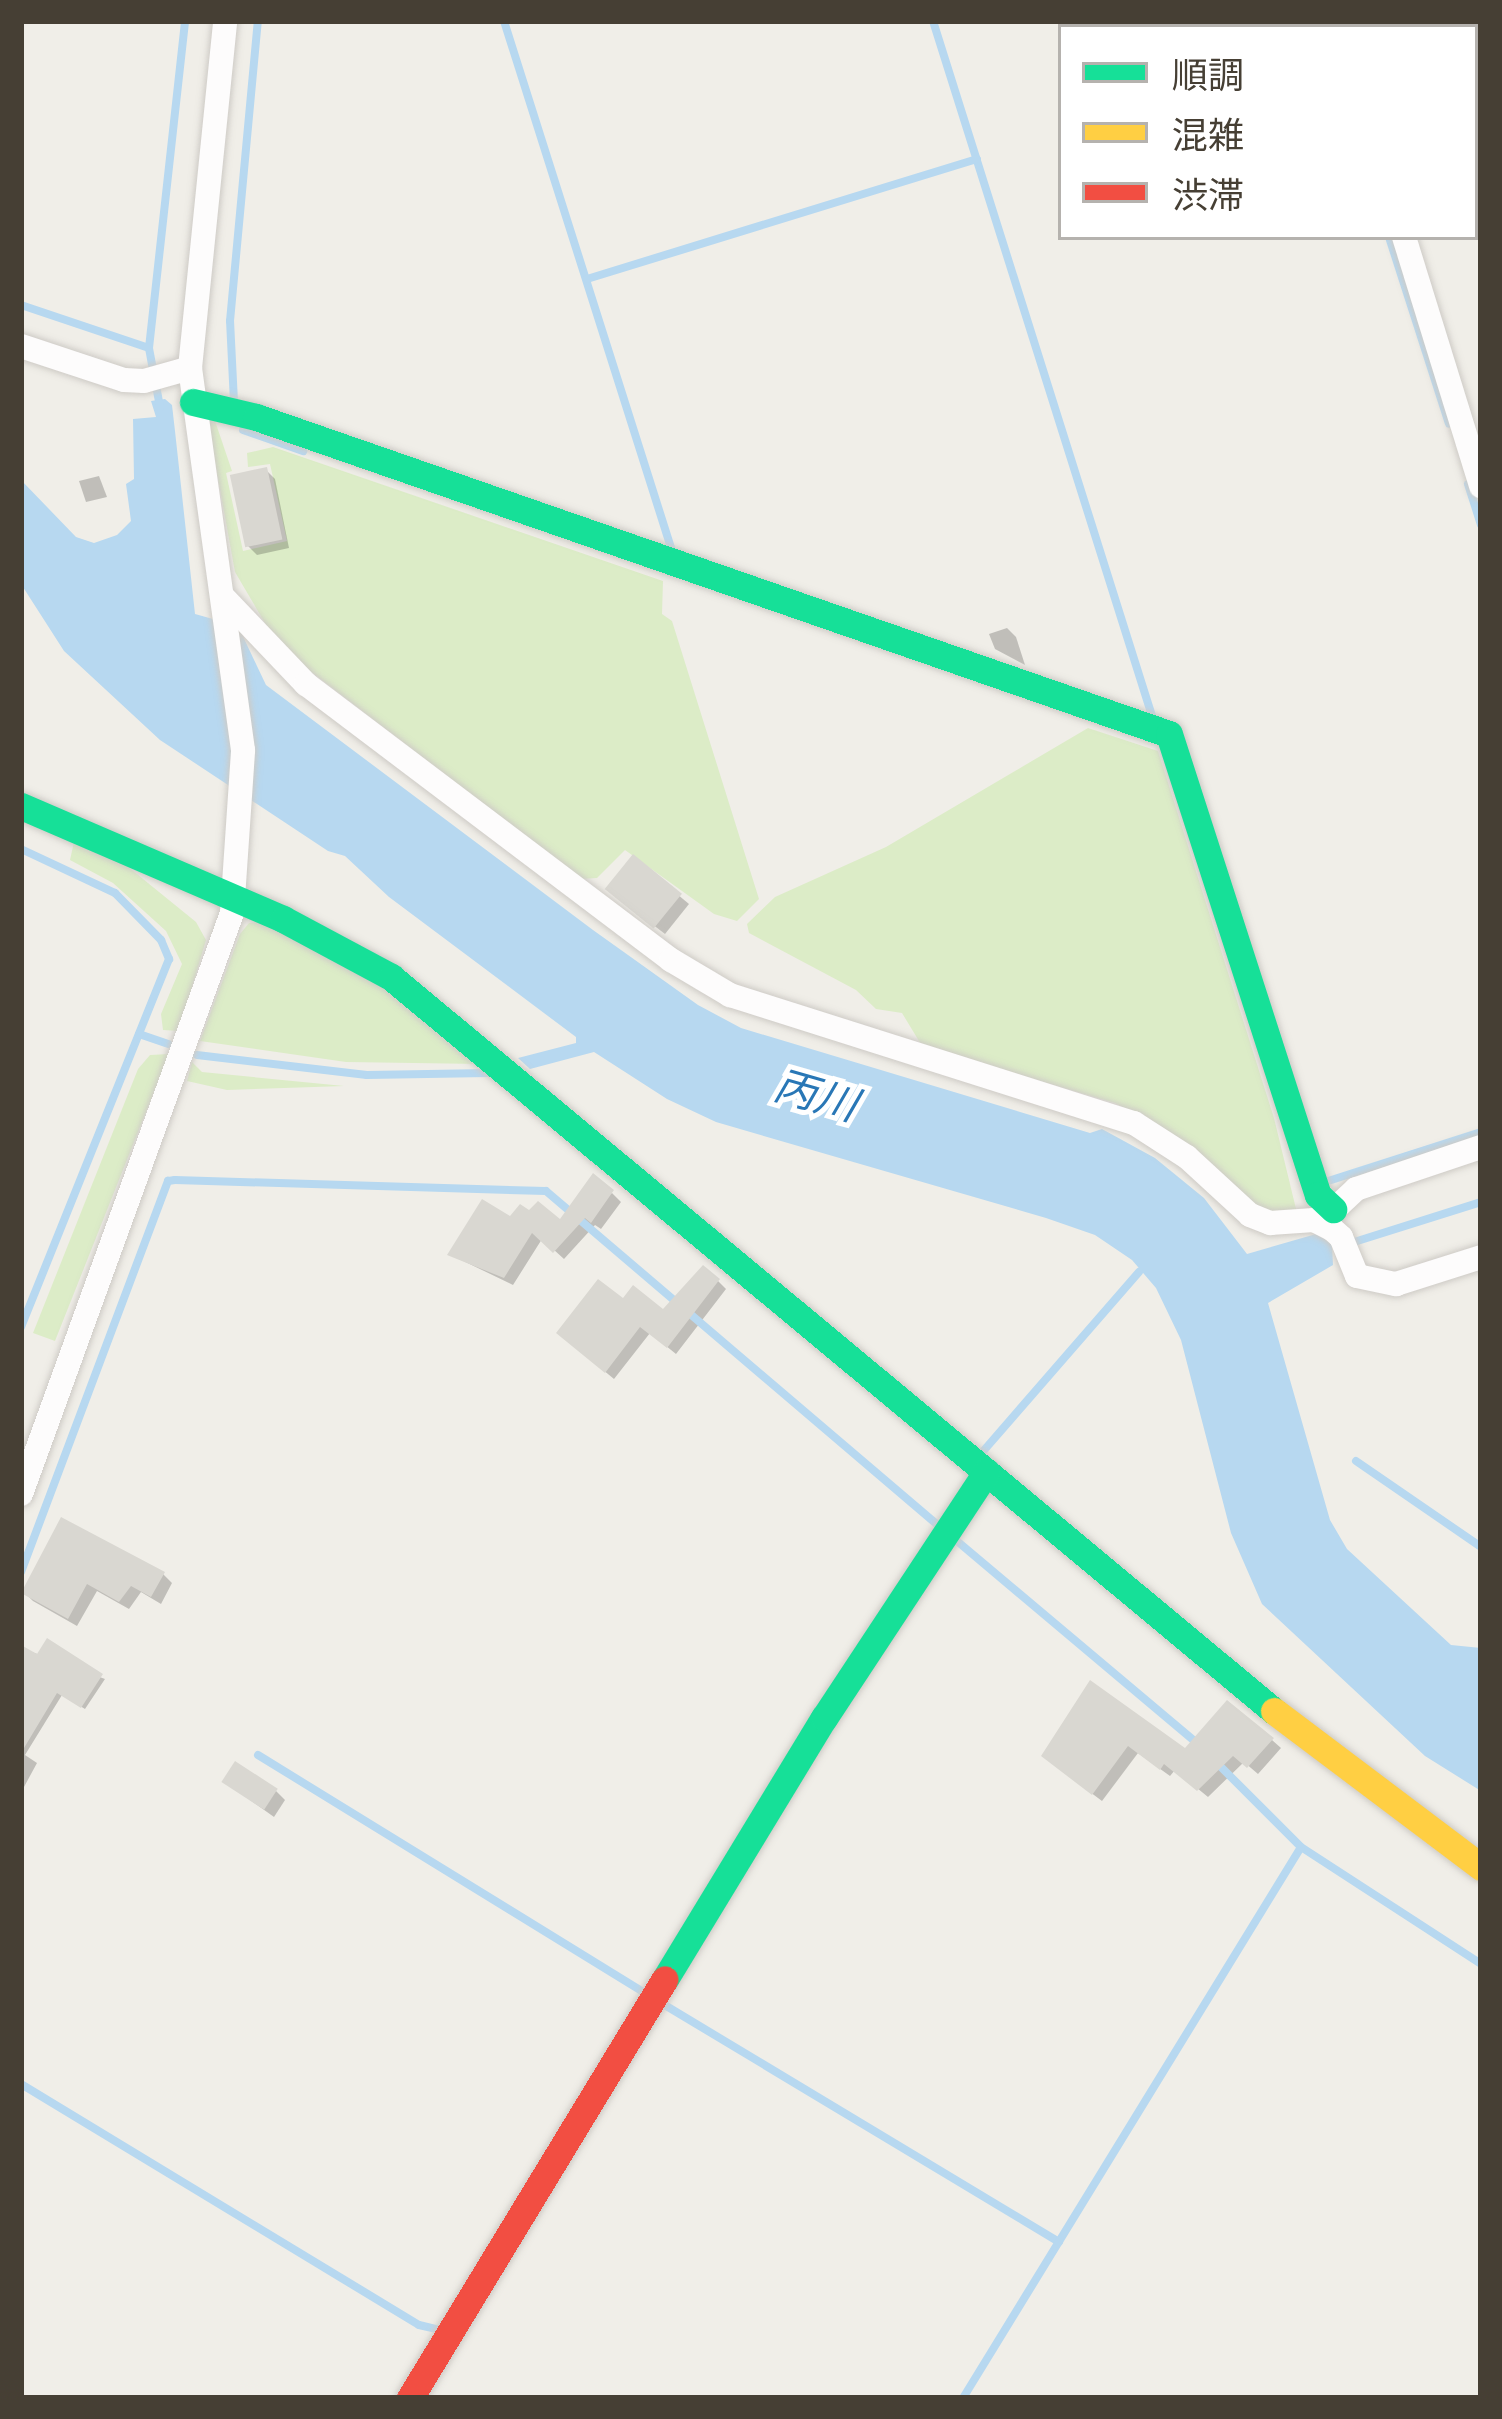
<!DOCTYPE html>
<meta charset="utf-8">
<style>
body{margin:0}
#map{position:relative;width:1502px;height:2419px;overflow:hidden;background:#f0eee8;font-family:"PT Sans","Noto Sans JP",sans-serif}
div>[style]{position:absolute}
.green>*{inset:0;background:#dcecc7}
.water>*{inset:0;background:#b7d8f0}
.shadow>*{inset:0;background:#0003;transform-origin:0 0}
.stream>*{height:8px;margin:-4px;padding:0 4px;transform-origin:4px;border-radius:4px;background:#b7d8f0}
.building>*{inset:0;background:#d9d7d1;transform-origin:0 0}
.roads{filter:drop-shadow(0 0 3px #cecbc6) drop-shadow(0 0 3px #cecbc6)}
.street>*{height:24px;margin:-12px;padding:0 12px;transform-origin:12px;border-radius:12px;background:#fdfcfc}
.fast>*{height:27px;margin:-13.5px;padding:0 13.5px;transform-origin:13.5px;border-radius:13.5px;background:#16e098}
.slow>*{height:27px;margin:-13.5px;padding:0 13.5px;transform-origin:13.5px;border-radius:13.5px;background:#ffcf43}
.jam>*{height:27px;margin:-13.5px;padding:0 13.5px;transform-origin:13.5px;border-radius:13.5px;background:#f24e42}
span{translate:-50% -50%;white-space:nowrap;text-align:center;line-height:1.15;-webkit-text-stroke:10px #fff;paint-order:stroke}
.water-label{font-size:42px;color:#2977b6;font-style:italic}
.frame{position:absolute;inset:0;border:24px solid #463f34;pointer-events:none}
.legend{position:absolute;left:1058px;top:24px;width:420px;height:216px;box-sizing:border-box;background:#fff;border:3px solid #b5b2ae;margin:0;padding:15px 21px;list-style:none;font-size:36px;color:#463f34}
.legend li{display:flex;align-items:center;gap:24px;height:60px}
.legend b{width:60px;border:3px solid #b5b2ae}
</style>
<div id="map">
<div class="green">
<i style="clip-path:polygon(207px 418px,214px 418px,232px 471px,226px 473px,243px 551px,287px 541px,270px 464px,248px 467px,247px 453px,273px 447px,663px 581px,662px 614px,672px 621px,759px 899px,737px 921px,714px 914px,625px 850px,597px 878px,581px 879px,279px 647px,235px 572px)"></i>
<i style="clip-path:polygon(1088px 728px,1158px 751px,1274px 1118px,1297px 1213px,1271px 1213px,1247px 1200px,1147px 1120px,1115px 1103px,922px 1046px,902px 1013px,876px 1009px,856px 990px,749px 933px,747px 924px,775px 897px,886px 847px)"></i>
<i style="clip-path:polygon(74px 842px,111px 853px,196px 922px,206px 940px,179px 1031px,163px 1030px,161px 1014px,182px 964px,166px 931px,113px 883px,70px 860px)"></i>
<i style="clip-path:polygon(262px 921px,386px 987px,481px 1064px,346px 1062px,200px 1041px,240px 934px,249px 923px)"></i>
<i style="clip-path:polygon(169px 1054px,55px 1341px,33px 1333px,138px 1069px,150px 1055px)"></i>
<i style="clip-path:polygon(192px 1062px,202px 1072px,344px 1086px,227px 1090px,187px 1081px)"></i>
</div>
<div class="water">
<i style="clip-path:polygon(165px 399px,172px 405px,175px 431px,195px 614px,238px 626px,266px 685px,593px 930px,698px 1005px,741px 1028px,1090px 1133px,1102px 1129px,1155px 1158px,1204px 1198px,1247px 1254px,1316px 1234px,1332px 1244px,1333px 1265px,1268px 1303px,1330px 1520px,1347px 1549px,1451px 1645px,1481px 1648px,1481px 1791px,1425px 1756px,1262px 1604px,1231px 1533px,1181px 1340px,1156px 1288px,1132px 1260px,1095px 1235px,1046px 1218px,716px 1122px,667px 1099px,594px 1052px,530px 1069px,518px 1058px,576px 1043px,576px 1037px,389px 897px,345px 856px,328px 851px,160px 740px,64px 651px,21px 584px,21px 480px,76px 537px,94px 543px,117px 535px,131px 521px,126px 484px,134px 479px,133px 419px,156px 417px,151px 401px)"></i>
</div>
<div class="shadow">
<i style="clip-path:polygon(1236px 21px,1262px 21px,1246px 27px)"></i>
<i style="left:1366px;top:21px;width:90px;height:6px"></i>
<i style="clip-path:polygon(266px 470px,275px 479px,289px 548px,257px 555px,248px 546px)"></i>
<i style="clip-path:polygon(99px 476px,107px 497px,86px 502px,79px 481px)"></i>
<i style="clip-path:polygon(1007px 628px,1016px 637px,1025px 665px,995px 649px,989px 634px)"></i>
<i style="clip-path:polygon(634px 858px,689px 904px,665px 934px,618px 898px)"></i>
<i style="clip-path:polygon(612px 1193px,621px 1202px,601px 1229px,595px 1225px,564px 1259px,542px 1239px,513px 1285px,451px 1255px,511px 1220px,560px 1223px)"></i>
<i style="clip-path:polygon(718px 1281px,726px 1289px,676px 1354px,650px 1333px,614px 1379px,568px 1341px,623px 1303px,664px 1313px)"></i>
<i style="clip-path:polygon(62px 1521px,163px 1574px,172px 1583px,161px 1604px,141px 1592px,129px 1609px,97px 1591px,77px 1626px,33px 1601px,24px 1592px)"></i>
<i style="clip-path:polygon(21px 1648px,105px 1679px,85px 1709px,62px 1695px,25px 1755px,37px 1763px,24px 1787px)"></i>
<i style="clip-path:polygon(1091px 1684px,1186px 1752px,1272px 1740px,1281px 1748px,1258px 1774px,1244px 1762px,1208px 1797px,1175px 1770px,1170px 1776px,1138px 1753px,1102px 1801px,1054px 1765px)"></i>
<i style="clip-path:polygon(225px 1782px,276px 1791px,285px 1800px,274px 1817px)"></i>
</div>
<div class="stream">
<i style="left:504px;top:21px;width:556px;rotate:72.41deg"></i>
<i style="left:933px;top:21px;width:729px;rotate:72.51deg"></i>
<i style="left:1320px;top:21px;width:6px;rotate:72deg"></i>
<i style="left:1389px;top:237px;width:196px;rotate:72.2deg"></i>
<i style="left:587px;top:279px;width:408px;rotate:-17.1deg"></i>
<i style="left:21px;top:305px;width:135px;rotate:18.6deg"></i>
<i style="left:234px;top:402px;width:81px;rotate:-92.8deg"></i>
<i style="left:230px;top:321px;width:301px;rotate:-84.7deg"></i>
<i style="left:160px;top:407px;width:60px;rotate:-100.6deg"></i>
<i style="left:149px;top:348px;width:329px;rotate:-83.7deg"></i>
<i style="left:243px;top:430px;width:64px;rotate:19.3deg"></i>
<i style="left:1468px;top:484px;width:43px;rotate:72.4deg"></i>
<i style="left:21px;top:849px;width:104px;rotate:25.1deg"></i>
<i style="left:115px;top:893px;width:66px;rotate:45.6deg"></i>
<i style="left:161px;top:940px;width:21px;rotate:67deg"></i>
<i style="left:169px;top:959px;width:397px;rotate:111.9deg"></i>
<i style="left:139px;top:1034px;width:31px;rotate:19deg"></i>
<i style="left:197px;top:1055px;width:171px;rotate:6.7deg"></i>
<i style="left:367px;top:1075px;width:121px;rotate:-0.9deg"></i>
<i style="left:1322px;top:1183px;width:167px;rotate:-17.8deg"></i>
<i style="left:1351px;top:1243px;width:136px;rotate:-17.5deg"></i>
<i style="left:979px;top:1456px;width:244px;rotate:-49deg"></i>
<i style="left:1356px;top:1461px;width:152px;rotate:34.5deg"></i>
<i style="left:951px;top:1536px;width:322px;rotate:40.1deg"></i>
<i style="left:21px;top:1572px;width:418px;rotate:-69.4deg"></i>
<i style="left:168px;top:1181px;width:7px;rotate:-8deg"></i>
<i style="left:175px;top:1180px;width:371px;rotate:1.7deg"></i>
<i style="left:546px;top:1191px;width:518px;rotate:40.46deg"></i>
<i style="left:258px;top:1755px;width:454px;rotate:31.6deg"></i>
<i style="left:1216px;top:1762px;width:120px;rotate:45deg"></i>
<i style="left:1301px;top:1847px;width:215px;rotate:33deg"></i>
<i style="left:663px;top:2004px;width:462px;rotate:31deg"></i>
<i style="left:21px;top:2084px;width:465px;rotate:31.2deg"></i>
<i style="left:419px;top:2325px;width:17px;rotate:13deg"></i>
<i style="left:963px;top:2398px;width:646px;rotate:-58.47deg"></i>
</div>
<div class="building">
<i style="left:267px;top:467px;width:74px;height:38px;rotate:78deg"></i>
<i style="left:633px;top:854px;width:63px;height:45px;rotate:39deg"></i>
<i style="clip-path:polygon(593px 1173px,614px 1190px,591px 1223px,585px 1218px,553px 1253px,532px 1233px,504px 1278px,447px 1255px,482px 1199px,510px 1216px,520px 1204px,529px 1210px,538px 1201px,560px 1219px)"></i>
<i style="clip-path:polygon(703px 1265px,720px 1279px,667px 1348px,640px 1327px,605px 1373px,556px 1333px,598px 1279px,623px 1298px,633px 1285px,663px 1309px)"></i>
<i style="clip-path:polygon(61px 1517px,165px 1572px,151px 1597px,131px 1586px,119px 1602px,87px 1584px,68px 1619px,21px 1593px)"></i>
<i style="clip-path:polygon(47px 1638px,103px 1674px,81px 1708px,57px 1693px,21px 1753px,21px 1645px,37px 1654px)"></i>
<i style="clip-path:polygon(1090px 1680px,1185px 1748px,1227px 1700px,1274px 1738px,1247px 1768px,1233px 1756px,1197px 1791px,1164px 1764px,1160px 1770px,1128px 1746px,1092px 1795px,1041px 1756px)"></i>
<i style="left:235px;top:1761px;width:51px;height:25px;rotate:33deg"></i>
</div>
<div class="roads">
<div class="street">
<i style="left:1337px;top:21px;width:6px;rotate:72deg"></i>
<i style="left:1404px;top:237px;width:261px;rotate:72.8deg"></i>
<i style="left:21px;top:346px;width:108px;rotate:18.3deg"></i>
<i style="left:124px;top:380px;width:20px;rotate:3deg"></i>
<i style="left:144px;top:381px;width:48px;rotate:-15.8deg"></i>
<i style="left:224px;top:598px;width:119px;rotate:46.4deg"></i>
<i style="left:306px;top:684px;width:458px;rotate:37.1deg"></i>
<i style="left:671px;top:960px;width:69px;rotate:30.7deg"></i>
<i style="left:730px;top:995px;width:424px;rotate:17.6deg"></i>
<i style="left:1134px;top:1123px;width:63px;rotate:32.7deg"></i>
<i style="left:1187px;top:1157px;width:86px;rotate:42.6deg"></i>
<i style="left:1250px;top:1215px;width:22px;rotate:22deg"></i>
<i style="left:1270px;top:1223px;width:44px;rotate:-3.9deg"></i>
<i style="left:1314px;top:1220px;width:20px;rotate:27deg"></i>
<i style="left:1332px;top:1229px;width:12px;rotate:42deg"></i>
<i style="left:1341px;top:1237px;width:42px;rotate:67.7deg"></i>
<i style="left:1357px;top:1276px;width:40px;rotate:12deg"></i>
<i style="left:1396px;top:1284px;width:89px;rotate:-17.6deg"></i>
<i style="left:1323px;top:1220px;width:45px;rotate:-43.2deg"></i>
<i style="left:1356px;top:1189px;width:132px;rotate:-18.6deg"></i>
<i style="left:21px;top:1494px;width:618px;rotate:-70.04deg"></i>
<i style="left:232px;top:913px;width:163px;rotate:-86.1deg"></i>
<i style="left:243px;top:750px;width:386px;rotate:-97.9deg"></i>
<i style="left:190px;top:368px;width:349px;rotate:-84.2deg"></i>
</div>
<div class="fast">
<i style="left:193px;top:402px;width:65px;rotate:13.4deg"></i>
<i style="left:256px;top:417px;width:966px;rotate:19.15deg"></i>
<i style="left:1169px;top:734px;width:484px;rotate:72.1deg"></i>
<i style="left:1318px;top:1195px;width:21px;rotate:43deg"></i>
<i style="left:21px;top:806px;width:285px;rotate:23.3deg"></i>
<i style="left:283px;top:919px;width:123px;rotate:28.2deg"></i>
<i style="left:391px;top:977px;width:1148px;rotate:39.74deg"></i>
<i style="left:665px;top:1979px;width:306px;rotate:-58.7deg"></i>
<i style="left:824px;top:1718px;width:295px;rotate:-56.6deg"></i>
</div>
<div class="slow">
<i style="left:1274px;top:1711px;width:259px;rotate:37deg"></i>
</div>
<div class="jam">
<i style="left:410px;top:2398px;width:490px;rotate:-58.7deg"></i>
</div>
</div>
<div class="water-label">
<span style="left:816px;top:1095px;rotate:16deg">丙川</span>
</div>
<div class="frame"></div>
<ul class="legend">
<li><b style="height:15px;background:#16e098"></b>順調</li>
<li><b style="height:15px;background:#ffcf43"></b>混雑</li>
<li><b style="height:15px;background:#f24e42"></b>渋滞</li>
</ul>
</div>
